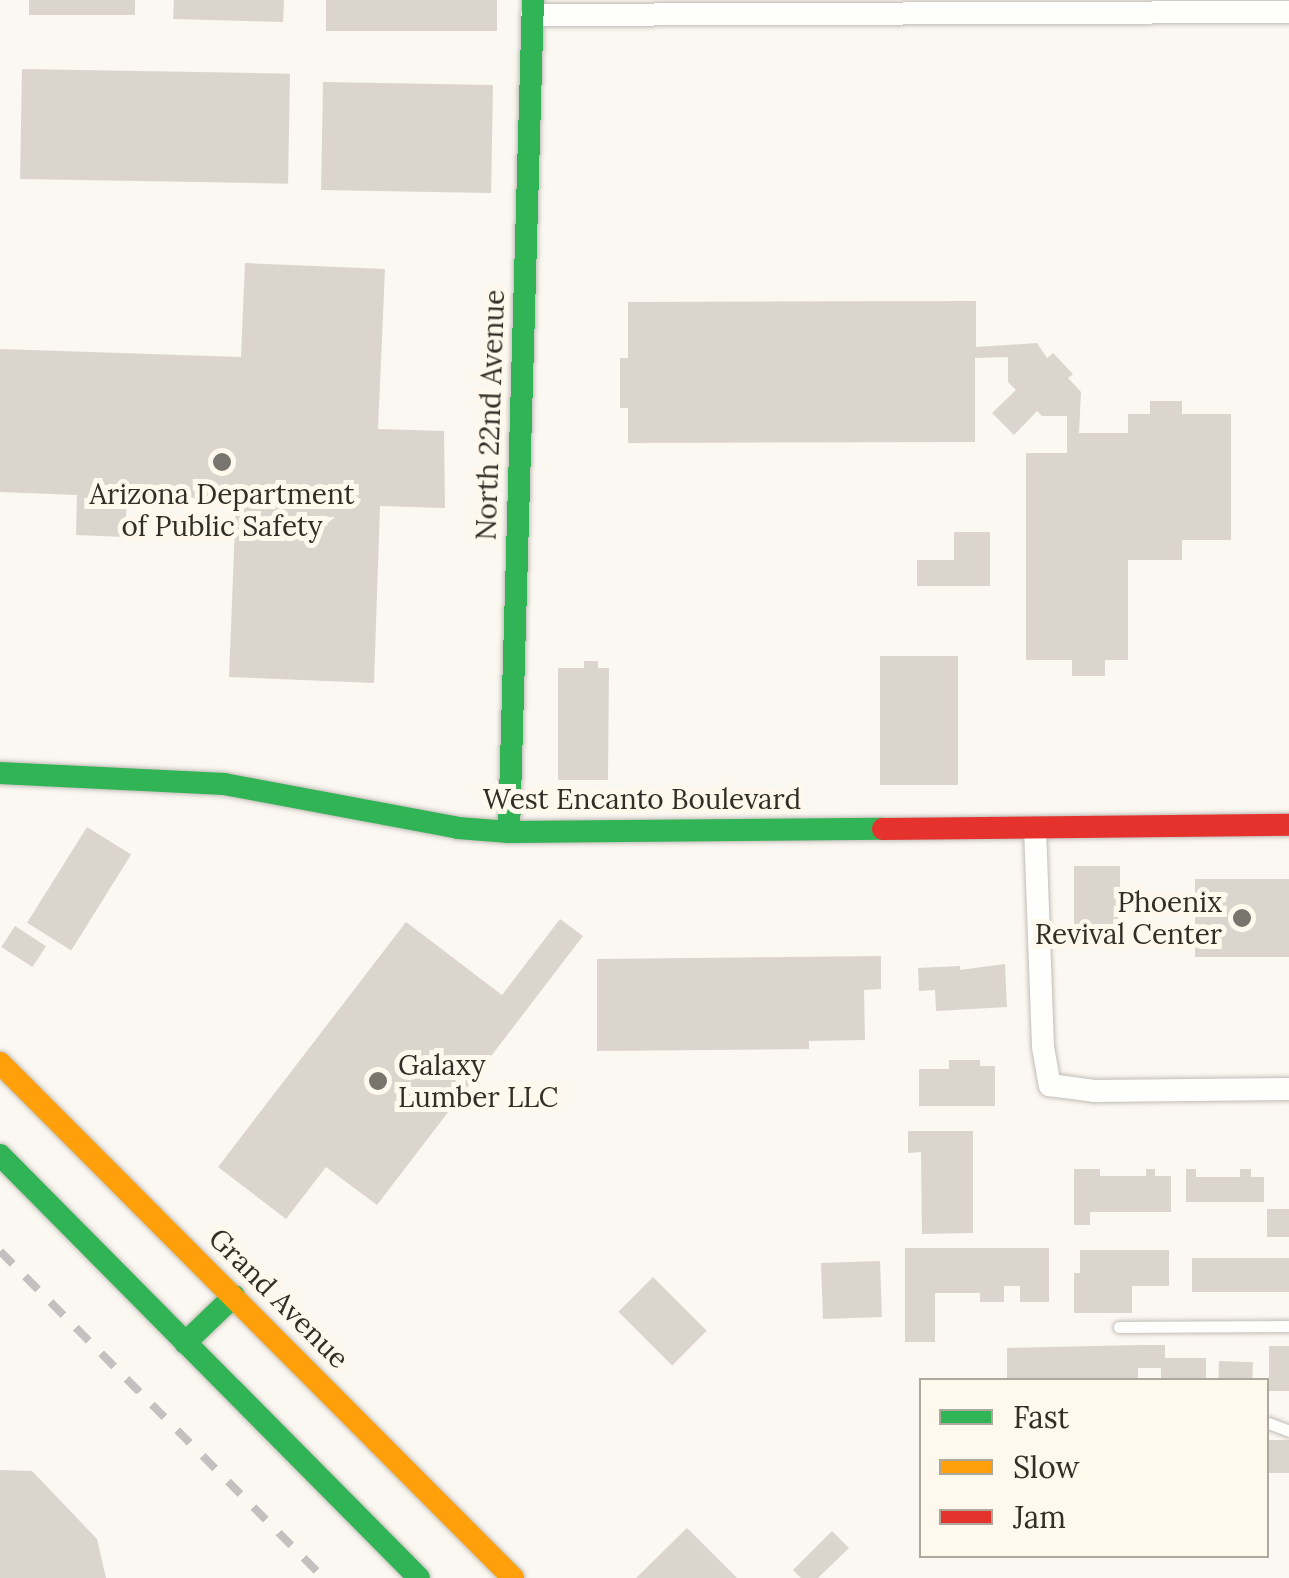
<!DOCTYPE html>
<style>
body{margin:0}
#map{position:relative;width:1289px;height:1578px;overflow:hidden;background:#fbf7f1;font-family:Lora,serif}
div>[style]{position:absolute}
.building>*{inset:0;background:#dbd5ce;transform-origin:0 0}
.roads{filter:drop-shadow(0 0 2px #c0bcb7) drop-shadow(0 0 2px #c0bcb7)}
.lane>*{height:11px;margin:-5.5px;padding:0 5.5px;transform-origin:5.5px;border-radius:5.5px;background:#fefefd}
.street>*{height:22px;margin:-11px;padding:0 11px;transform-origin:11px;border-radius:11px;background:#fefefd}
.fast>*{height:22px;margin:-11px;padding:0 11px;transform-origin:11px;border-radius:11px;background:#30b455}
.slow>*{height:22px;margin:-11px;padding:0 11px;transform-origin:11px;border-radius:11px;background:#ff9f0a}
.jam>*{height:22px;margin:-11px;padding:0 11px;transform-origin:11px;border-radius:11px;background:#e5322d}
.rail>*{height:8px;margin-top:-4px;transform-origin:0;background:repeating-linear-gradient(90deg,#c2c1c0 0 18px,transparent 0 36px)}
.dots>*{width:28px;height:28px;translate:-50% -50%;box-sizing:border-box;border:5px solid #fff8ed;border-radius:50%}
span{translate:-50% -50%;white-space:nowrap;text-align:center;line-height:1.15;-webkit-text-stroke:10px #fff8ed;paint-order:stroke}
.street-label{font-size:28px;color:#322e27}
.poi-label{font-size:28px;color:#322e27}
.right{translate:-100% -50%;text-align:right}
.left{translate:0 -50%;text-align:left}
.legend{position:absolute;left:919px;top:1378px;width:350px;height:180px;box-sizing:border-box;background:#fff8ed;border:2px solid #ada79e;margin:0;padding:12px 18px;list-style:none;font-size:30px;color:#322e27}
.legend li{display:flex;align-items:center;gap:20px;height:50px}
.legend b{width:50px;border:2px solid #ada79e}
</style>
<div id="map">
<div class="building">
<i style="left:29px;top:0;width:106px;height:15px"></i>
<i style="clip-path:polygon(174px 0,284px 0,283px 22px,173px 19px)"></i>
<i style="left:326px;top:0;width:171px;height:31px"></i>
<i style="left:22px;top:69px;width:268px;height:110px;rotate:1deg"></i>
<i style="left:323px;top:82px;width:170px;height:108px;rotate:1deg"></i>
<i style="clip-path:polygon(245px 263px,385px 269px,378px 429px,444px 431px,445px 508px,380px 506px,374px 683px,229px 677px,236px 501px,127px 497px,125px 537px,76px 535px,77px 495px,0 492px,0 349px,241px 357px)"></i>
<i style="clip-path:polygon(976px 301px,976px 347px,1037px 343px,1047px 358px,1053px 353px,1073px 374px,1068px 378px,1081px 392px,1079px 433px,1128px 433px,1128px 414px,1150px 414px,1150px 401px,1182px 401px,1182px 414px,1231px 414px,1231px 540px,1182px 540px,1182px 560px,1128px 560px,1128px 660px,1105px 660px,1105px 676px,1072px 676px,1072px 660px,1026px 660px,1026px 453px,1067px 453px,1067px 416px,1042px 416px,1037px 411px,1014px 435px,992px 413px,1016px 390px,1008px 382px,1008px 357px,975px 358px,975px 442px,628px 443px,628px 408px,620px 408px,620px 358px,628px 358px,628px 302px)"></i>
<i style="clip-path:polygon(954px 532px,990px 532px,990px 586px,917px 586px,917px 560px,954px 560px)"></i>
<i style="left:880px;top:656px;width:78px;height:129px"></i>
<i style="clip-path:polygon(584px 661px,598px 661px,598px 668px,609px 668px,608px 780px,558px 780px,558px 668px,584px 668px)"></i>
<i style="left:87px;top:827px;width:52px;height:113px;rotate:32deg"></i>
<i style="left:1074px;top:866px;width:46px;height:71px"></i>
<i style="left:1289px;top:879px;width:78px;height:94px;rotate:90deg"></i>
<i style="clip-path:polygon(560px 919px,583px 936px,377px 1205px,326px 1167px,286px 1219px,218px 1167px,406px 922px,502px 995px)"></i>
<i style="left:15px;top:926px;width:37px;height:25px;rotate:33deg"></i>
<i style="clip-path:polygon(881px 956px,881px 989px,864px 990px,865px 1040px,809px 1041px,809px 1049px,597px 1051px,597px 959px)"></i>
<i style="clip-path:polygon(1005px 964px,1007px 1007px,936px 1011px,935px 990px,919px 991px,918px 968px,960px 966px,960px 970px)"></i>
<i style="clip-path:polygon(949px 1060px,980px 1060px,980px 1066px,995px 1066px,995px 1106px,919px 1106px,919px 1069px,949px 1069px)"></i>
<i style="clip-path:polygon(908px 1131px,973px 1131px,973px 1233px,922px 1234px,921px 1152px,908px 1153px)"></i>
<i style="clip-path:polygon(1074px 1169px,1100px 1169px,1100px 1176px,1146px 1176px,1146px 1169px,1155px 1169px,1155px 1176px,1171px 1176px,1171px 1212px,1090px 1212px,1090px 1225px,1074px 1225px)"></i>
<i style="clip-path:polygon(1186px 1169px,1196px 1169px,1196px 1177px,1240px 1177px,1240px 1169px,1251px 1169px,1251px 1177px,1264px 1177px,1264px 1202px,1186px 1202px)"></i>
<i style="left:1267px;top:1209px;width:22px;height:28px"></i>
<i style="clip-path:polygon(905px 1248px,1049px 1248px,1049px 1302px,1020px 1302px,1020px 1286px,1004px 1286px,1004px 1302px,980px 1302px,980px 1293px,935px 1293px,935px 1342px,905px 1342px)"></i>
<i style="clip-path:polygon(1080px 1250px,1169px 1250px,1169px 1286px,1132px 1286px,1132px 1313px,1074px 1313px,1074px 1273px,1080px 1273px)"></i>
<i style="left:1289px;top:1258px;width:34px;height:97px;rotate:90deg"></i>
<i style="left:880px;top:1261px;width:56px;height:59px;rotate:88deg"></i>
<i style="left:653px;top:1277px;width:76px;height:49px;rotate:45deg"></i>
<i style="clip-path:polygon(1141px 1345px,1165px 1345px,1165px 1358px,1206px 1358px,1206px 1380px,1161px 1380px,1161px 1368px,1138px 1368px,1138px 1380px,1007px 1380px,1007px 1348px)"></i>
<i style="left:1269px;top:1346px;width:20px;height:45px"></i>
<i style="left:1219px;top:1361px;width:34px;height:19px;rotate:2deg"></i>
<i style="left:1266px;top:1440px;width:23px;height:33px"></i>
<i style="clip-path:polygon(0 1470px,32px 1471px,97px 1539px,106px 1578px,0 1578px)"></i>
<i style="clip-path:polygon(687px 1528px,737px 1578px,636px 1578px)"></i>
<i style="clip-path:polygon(832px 1531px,849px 1548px,818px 1578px,801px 1578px,793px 1570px)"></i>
</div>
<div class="roads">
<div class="lane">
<i style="left:1119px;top:1327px;width:170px;rotate:-0.3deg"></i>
<i style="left:1266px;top:1422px;width:25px;rotate:21deg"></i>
</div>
<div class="street">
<i style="left:532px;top:15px;width:757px;rotate:-0.23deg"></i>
<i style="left:1035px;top:828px;width:219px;rotate:87.9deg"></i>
<i style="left:1043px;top:1047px;width:39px;rotate:80deg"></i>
<i style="left:1050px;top:1085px;width:44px;rotate:7.8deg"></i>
<i style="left:1094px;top:1091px;width:195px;rotate:-0.6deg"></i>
</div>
<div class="fast">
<i style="left:0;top:773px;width:224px;rotate:2.8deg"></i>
<i style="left:224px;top:784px;width:238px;rotate:10.6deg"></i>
<i style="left:458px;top:828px;width:51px;rotate:4.5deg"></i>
<i style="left:509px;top:832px;width:374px;rotate:-0.5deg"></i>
<i style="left:509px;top:832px;width:832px;rotate:-88.35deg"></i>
<i style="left:0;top:1155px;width:595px;rotate:45.27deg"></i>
<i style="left:185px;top:1343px;width:68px;rotate:-43.8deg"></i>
</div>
<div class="slow">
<i style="left:0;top:1063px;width:727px;rotate:45.11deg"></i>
</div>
<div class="jam">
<i style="left:883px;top:829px;width:406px;rotate:-0.6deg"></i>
</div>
</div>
<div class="rail">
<i style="left:0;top:1251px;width:460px;rotate:45.3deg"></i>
</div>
<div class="dots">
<i style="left:222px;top:462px;background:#78746e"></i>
<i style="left:1242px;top:918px;background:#78746e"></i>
<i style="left:378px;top:1081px;background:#78746e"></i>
</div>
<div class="street-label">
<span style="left:490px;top:415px;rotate:-88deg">North 22nd Avenue</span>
<span style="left:642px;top:799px">West Encanto Boulevard</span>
<span style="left:279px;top:1298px;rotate:45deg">Grand Avenue</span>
</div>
<div class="poi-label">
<span style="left:222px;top:510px">Arizona Department<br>of Public Safety</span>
<span class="right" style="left:1222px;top:918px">Phoenix<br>Revival Center</span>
<span class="left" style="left:398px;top:1081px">Galaxy<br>Lumber LLC</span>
</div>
<ul class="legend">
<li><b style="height:12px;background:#30b455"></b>Fast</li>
<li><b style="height:12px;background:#ff9f0a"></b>Slow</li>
<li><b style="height:12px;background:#e5322d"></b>Jam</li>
</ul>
</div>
